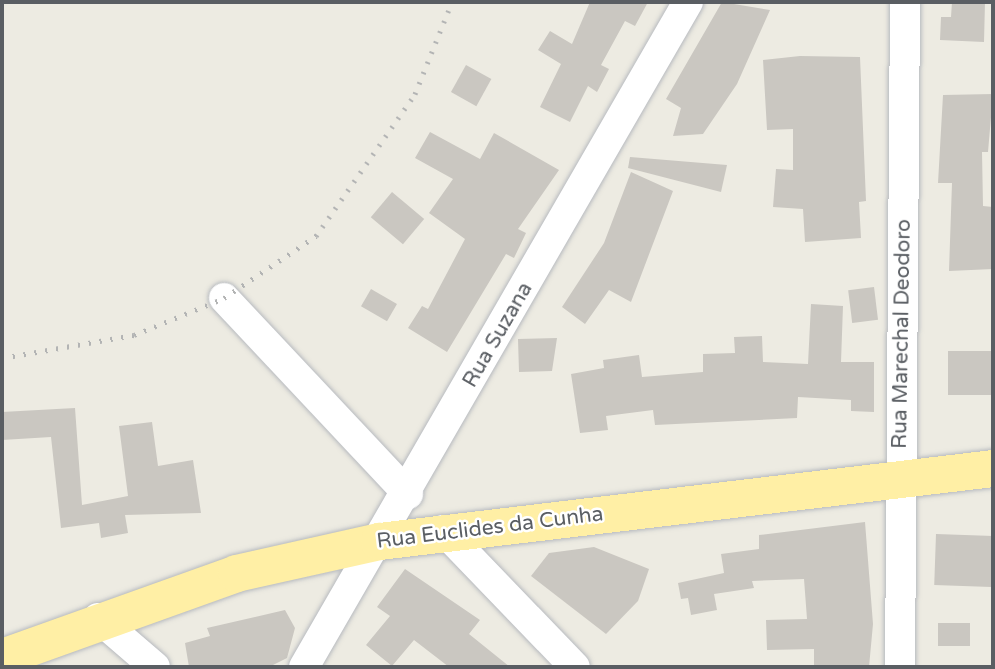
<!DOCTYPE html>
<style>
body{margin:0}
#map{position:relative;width:995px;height:669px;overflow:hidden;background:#edebe2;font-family:"Varela Round",sans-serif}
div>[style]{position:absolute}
.building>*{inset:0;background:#cac7c1;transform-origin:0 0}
.roads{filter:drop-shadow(0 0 2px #b7babf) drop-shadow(0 0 2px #b7babf)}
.minor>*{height:30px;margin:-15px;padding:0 15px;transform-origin:15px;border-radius:15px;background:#fff}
.major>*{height:37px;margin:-18.5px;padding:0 18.5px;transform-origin:18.5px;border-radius:18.5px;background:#ffefa5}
.rail>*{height:5px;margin-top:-2.5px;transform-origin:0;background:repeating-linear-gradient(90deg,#b3b4b4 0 2px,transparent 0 11px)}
span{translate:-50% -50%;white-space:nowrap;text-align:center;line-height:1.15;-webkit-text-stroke:5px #fff;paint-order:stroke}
.street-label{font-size:21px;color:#5a5e63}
.frame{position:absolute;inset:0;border:4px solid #5a5e63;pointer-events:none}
</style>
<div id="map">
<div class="building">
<i style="clip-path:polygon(590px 2px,648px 2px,635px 26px,625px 21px,601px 65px,609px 69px,597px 92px,588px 86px,570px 122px,540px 107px,561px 64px,538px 50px,550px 31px,572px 44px)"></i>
<i style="clip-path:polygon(722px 2px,770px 10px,737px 84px,703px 134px,673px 136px,681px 108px,666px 99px)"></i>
<i style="clip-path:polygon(952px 2px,985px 2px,984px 42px,940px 40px,941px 17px,951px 17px)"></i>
<i style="clip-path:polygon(800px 56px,860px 57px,866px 201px,859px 202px,861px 238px,805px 242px,803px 209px,773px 207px,776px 169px,793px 170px,793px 129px,767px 130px,763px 60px)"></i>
<i style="left:466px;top:65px;width:29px;height:31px;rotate:29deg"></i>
<i style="clip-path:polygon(993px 94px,988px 152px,982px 152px,983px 206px,993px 207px,993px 269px,949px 271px,952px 183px,938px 183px,943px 95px)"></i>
<i style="clip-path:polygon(430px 132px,480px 159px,494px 133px,559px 170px,518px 229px,526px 233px,514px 258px,506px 254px,447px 352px,408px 328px,422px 306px,428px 309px,465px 239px,429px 213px,453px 179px,415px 158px)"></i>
<i style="clip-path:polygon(630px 157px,727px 165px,721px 192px,628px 168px)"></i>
<i style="clip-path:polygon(631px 172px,673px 191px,631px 302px,609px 290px,585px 324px,562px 307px,604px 243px)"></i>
<i style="left:392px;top:192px;width:42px;height:33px;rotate:40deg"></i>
<i style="left:874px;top:287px;width:33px;height:26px;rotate:83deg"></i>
<i style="left:371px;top:289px;width:30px;height:20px;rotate:30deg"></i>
<i style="clip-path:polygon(811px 304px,843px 306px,841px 362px,874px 362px,874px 412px,851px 411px,851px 400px,798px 397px,797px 418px,655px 425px,653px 410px,606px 416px,608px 430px,580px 433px,571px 374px,604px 368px,603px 360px,639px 355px,642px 377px,703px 372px,703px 354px,735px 353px,734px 337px,762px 336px,763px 362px,808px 364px)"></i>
<i style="clip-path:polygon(557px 338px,552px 371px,519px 372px,518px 339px)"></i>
<i style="left:948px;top:351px;width:45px;height:44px"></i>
<i style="clip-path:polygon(75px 408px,82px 505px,128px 496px,119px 426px,152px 422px,158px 466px,193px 460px,201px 513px,125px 515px,128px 533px,101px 538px,99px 523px,61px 528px,51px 437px,2px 440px,2px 412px)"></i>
<i style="clip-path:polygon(865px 522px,873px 624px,869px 667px,814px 667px,814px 649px,767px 650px,766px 620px,807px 619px,804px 579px,752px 581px,754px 588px,714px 594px,717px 610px,691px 615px,688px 598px,681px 599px,678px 583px,724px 573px,721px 554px,759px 549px,759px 535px)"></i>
<i style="left:936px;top:534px;width:57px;height:51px;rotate:2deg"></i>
<i style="clip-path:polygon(594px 547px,649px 569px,638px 601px,606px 634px,531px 576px,549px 553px)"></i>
<i style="clip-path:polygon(405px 569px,480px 620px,469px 634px,510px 667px,449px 667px,414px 640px,392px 666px,366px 645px,390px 616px,377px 607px)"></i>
<i style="clip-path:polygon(285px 610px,295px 628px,287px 658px,269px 667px,189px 667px,185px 643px,210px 636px,207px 628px)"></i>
<i style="left:938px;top:623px;width:32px;height:23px"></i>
</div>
<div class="roads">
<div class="minor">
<i style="left:224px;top:298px;width:269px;rotate:46.8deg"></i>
<i style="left:443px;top:530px;width:190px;rotate:46.1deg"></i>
<i style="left:98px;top:618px;width:75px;rotate:40.7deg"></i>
<i style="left:304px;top:667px;width:768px;rotate:-60deg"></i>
<i style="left:900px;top:667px;width:665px;rotate:-89.57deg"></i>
</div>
<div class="major">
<i style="left:2px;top:657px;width:249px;rotate:-19.7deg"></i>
<i style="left:236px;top:573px;width:147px;rotate:-12.6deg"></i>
<i style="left:379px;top:541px;width:618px;rotate:-6.78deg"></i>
</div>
</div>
<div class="rail">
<i style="left:2px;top:358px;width:134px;rotate:-9.9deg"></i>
<i style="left:134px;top:335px;width:97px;rotate:-22.3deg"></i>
<i style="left:224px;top:298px;width:111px;rotate:-34deg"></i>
<i style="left:316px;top:236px;width:173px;rotate:-55.1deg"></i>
<i style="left:415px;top:94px;width:99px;rotate:-68.1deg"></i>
</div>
<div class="street-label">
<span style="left:902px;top:334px;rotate:-89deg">Rua Marechal Deodoro</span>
<span style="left:498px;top:335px;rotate:-60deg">Rua Suzana</span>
<span style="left:490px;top:528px;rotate:-7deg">Rua Euclides da Cunha</span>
</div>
<div class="frame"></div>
</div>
